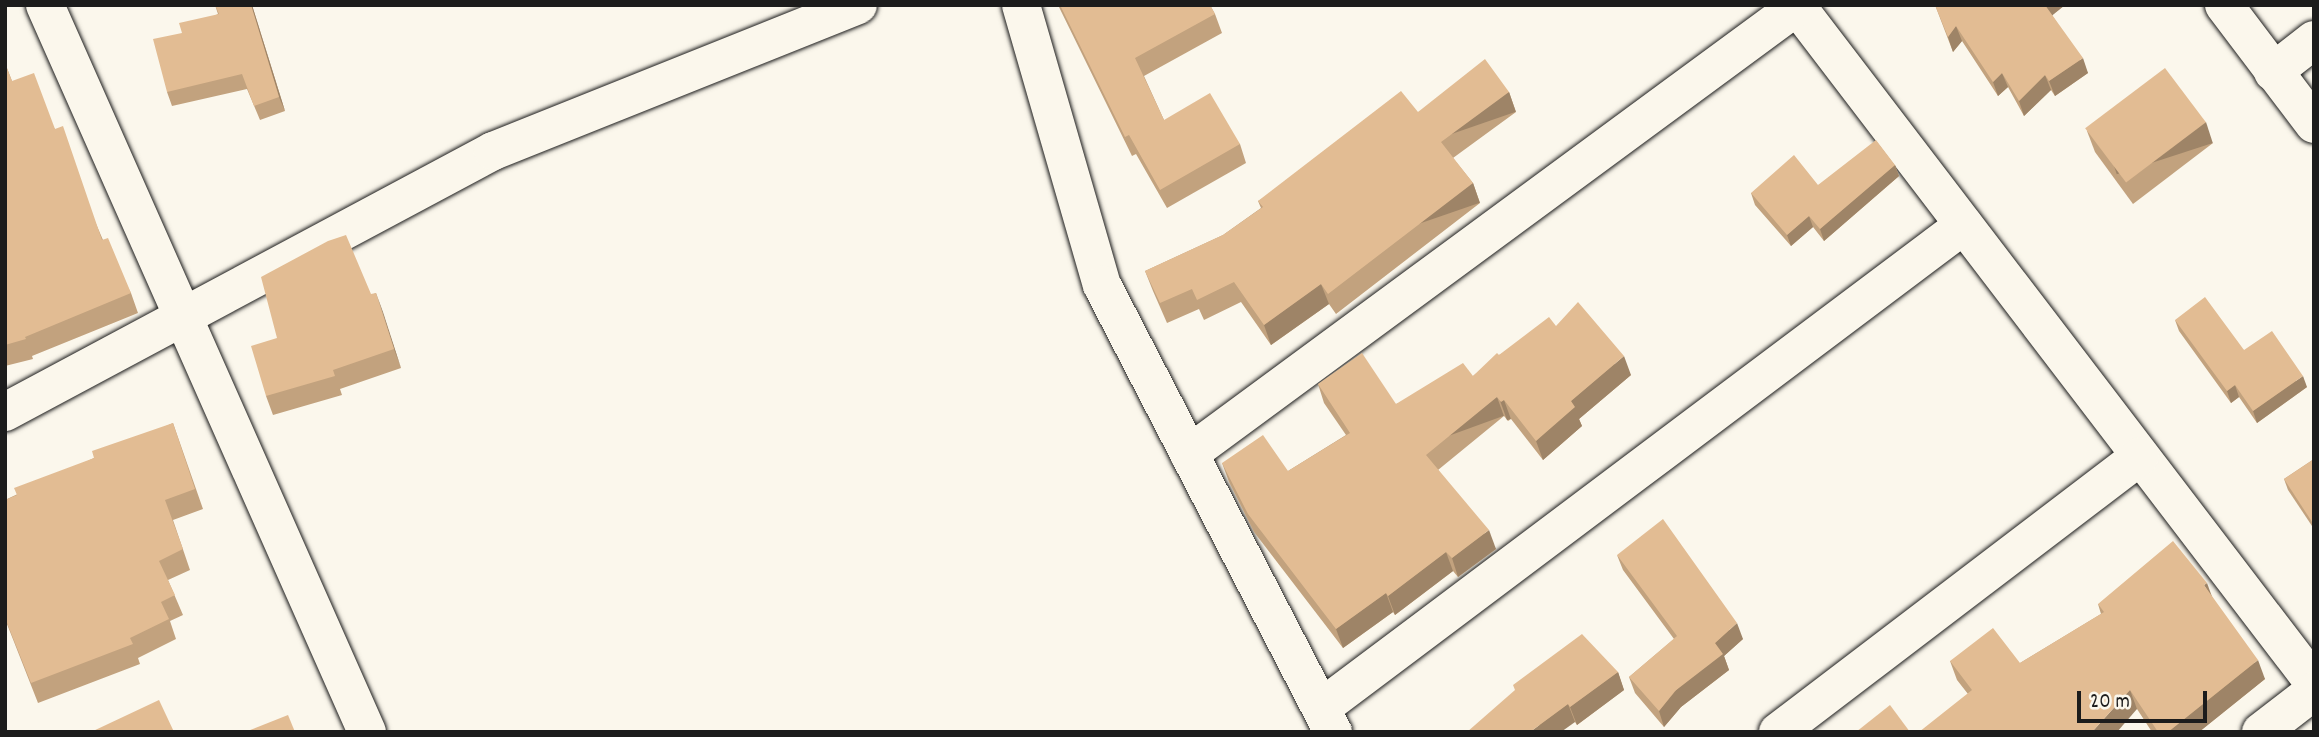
<!DOCTYPE html>
<style>
body{margin:0}
#map{position:relative;width:2319px;height:737px;overflow:hidden;background:#fbf7ec;font-family:Dekko,sans-serif}
div>[style]{position:absolute}
.roads{filter:drop-shadow(0 0 2px #1c1c1c) drop-shadow(0 0 2px #1c1c1c)}
.minor>*{height:38px;margin:-19px;padding:0 19px;transform-origin:19px;border-radius:19px;background:#fbf7ec}
.wall>*{inset:0;background:#c2a27e}
.shaded-wall>*{inset:0;background:#9e8467;transform-origin:0 0}
.building>*{inset:0;background:#e2bc93;transform-origin:0 0}
span{translate:-50% -50%;white-space:nowrap;text-align:center;line-height:1.15;-webkit-text-stroke:5px #fbf7ec;paint-order:stroke}
.frame{position:absolute;inset:0;border:7px solid #1c1c1c;pointer-events:none}
.scale{position:absolute;left:2077px;top:691px;width:130px;height:32px;box-sizing:border-box;border:4px solid #1c1c1c;border-top:0;padding-left:9px;font-size:21px;line-height:24px;white-space:nowrap;color:#1c1c1c;-webkit-text-stroke:5px #fbf7ec;paint-order:stroke}
</style>
<div id="map">
<div class="roads">
<div class="minor">
<i style="left:45px;top:5px;width:795px;rotate:66.11deg"></i>
<i style="left:1021px;top:5px;width:291px;rotate:73.9deg"></i>
<i style="left:1102px;top:285px;width:503px;rotate:62.67deg"></i>
<i style="left:1796px;top:5px;width:853px;rotate:52.62deg"></i>
<i style="left:2224px;top:5px;width:149px;rotate:52.9deg"></i>
<i style="left:2273px;top:72px;width:52px;rotate:-38deg"></i>
<i style="left:5px;top:412px;width:553px;rotate:-28.14deg"></i>
<i style="left:493px;top:151px;width:393px;rotate:-21.8deg"></i>
<i style="left:1189px;top:454px;width:757px;rotate:-36.36deg"></i>
<i style="left:1321px;top:708px;width:804px;rotate:-36.91deg"></i>
<i style="left:1778px;top:732px;width:455px;rotate:-37.3deg"></i>
<i style="left:2261px;top:732px;width:67px;rotate:-37.7deg"></i>
</div>
</div>
<div class="wall">
<i style="clip-path:polygon(215px 5px,252px 5px,285px 111px,260px 120px,247px 89px,172px 106px,167px 92px,182px 33px,218px 14px)"></i>
<i style="clip-path:polygon(1058px 5px,1210px 5px,1215px 14px,1222px 33px,1144px 76px,1164px 120px,1240px 144px,1246px 163px,1167px 208px,1136px 154px,1132px 156px)"></i>
<i style="clip-path:polygon(1935px 5px,2065px 5px,2052px 15px,2088px 73px,2055px 96px,2051px 90px,2024px 116px,2008px 87px,1998px 96px,1962px 41px,1953px 52px)"></i>
<i style="clip-path:polygon(5px 63px,12px 81px,55px 129px,103px 240px,131px 293px,138px 313px,32px 356px,33px 359px,5px 366px)"></i>
<i style="clip-path:polygon(1509px 92px,1516px 112px,1453px 158px,1473px 183px,1480px 203px,1336px 314px,1329px 304px,1271px 345px,1241px 302px,1204px 320px,1199px 309px,1167px 323px,1153px 291px,1145px 271px,1223px 235px,1261px 208px,1258px 201px,1418px 112px)"></i>
<i style="clip-path:polygon(2087px 131px,2213px 143px,2133px 204px,2095px 152px)"></i>
<i style="clip-path:polygon(1895px 165px,1899px 176px,1824px 241px,1813px 227px,1791px 246px,1755px 205px,1751px 193px,1818px 185px)"></i>
<i style="clip-path:polygon(376px 293px,401px 368px,340px 389px,342px 395px,273px 415px,266px 396px,277px 338px)"></i>
<i style="clip-path:polygon(2175px 320px,2244px 350px,2307px 387px,2257px 423px,2239px 397px,2231px 403px,2179px 331px)"></i>
<i style="clip-path:polygon(1556px 326px,1631px 375px,1579px 419px,1582px 426px,1543px 460px,1511px 419px,1508px 421px,1504px 416px,1438px 470px,1496px 549px,1458px 577px,1453px 571px,1395px 615px,1393px 612px,1343px 648px,1254px 532px,1229px 482px,1222px 463px,1288px 471px,1346px 435px,1324px 403px,1318px 384px,1396px 404px,1473px 376px,1499px 355px)"></i>
<i style="clip-path:polygon(173px 423px,203px 509px,173px 520px,190px 570px,168px 580px,183px 615px,170px 621px,176px 639px,138px 658px,140px 664px,38px 703px,5px 619px,5px 500px,94px 458px)"></i>
<i style="clip-path:polygon(2314px 459px,2314px 529px,2288px 490px,2284px 479px)"></i>
<i style="clip-path:polygon(1617px 555px,1743px 639px,1724px 656px,1729px 670px,1681px 707px,1664px 727px,1635px 693px,1629px 677px,1674px 639px,1623px 570px)"></i>
<i style="clip-path:polygon(2213px 599px,2265px 679px,2199px 732px,2152px 732px,2137px 709px,1968px 694px,1957px 680px,1950px 661px,2020px 663px,2101px 614px,2098px 604px)"></i>
<i style="clip-path:polygon(1618px 672px,1624px 690px,1577px 725px,1575px 722px,1467px 732px)"></i>
</div>
<div class="shaded-wall">
<i style="clip-path:polygon(251px 5px,252px 5px,285px 111px,279px 97px)"></i>
<i style="clip-path:polygon(2044px 5px,2065px 5px,2049px 18px)"></i>
<i style="clip-path:polygon(1956px 26px,1962px 41px,1953px 52px,1948px 37px)"></i>
<i style="clip-path:polygon(2083px 58px,2088px 73px,2055px 96px,2049px 81px)"></i>
<i style="clip-path:polygon(2002px 73px,2008px 87px,1998px 96px,1993px 82px)"></i>
<i style="clip-path:polygon(2045px 75px,2051px 90px,2024px 116px,2019px 101px)"></i>
<i style="left:1509px;top:92px;width:21px;height:84px;rotate:71deg"></i>
<i style="left:2206px;top:122px;width:22px;height:101px;rotate:72deg"></i>
<i style="clip-path:polygon(1895px 165px,1899px 176px,1824px 241px,1820px 229px)"></i>
<i style="left:1473px;top:183px;width:21px;height:183px;rotate:71deg"></i>
<i style="clip-path:polygon(1809px 216px,1813px 227px,1791px 246px,1787px 235px)"></i>
<i style="clip-path:polygon(1321px 284px,1329px 304px,1271px 345px,1264px 325px)"></i>
<i style="clip-path:polygon(376px 293px,383px 312px,401px 368px,394px 349px)"></i>
<i style="clip-path:polygon(1624px 356px,1631px 375px,1579px 419px,1582px 426px,1543px 460px,1536px 441px,1571px 401px)"></i>
<i style="clip-path:polygon(2303px 376px,2307px 387px,2257px 423px,2253px 411px)"></i>
<i style="clip-path:polygon(2235px 385px,2239px 397px,2231px 403px,2227px 391px)"></i>
<i style="left:1497px;top:397px;width:20px;height:92px;rotate:70deg"></i>
<i style="left:1504px;top:400px;width:20px;height:4px;rotate:70deg"></i>
<i style="clip-path:polygon(1489px 530px,1496px 549px,1458px 577px,1452px 558px)"></i>
<i style="clip-path:polygon(1446px 552px,1453px 571px,1395px 615px,1388px 596px)"></i>
<i style="clip-path:polygon(2207px 583px,2214px 602px,2204px 585px)"></i>
<i style="clip-path:polygon(1386px 593px,1393px 612px,1343px 648px,1336px 629px)"></i>
<i style="clip-path:polygon(1737px 623px,1743px 639px,1724px 656px,1729px 670px,1681px 707px,1664px 727px,1659px 711px,1715px 643px)"></i>
<i style="clip-path:polygon(2258px 660px,2265px 679px,2199px 732px,2168px 732px)"></i>
<i style="clip-path:polygon(1618px 672px,1624px 690px,1577px 725px,1570px 707px)"></i>
<i style="clip-path:polygon(2130px 690px,2137px 709px,2117px 732px,2092px 732px)"></i>
<i style="clip-path:polygon(1568px 704px,1575px 722px,1561px 732px,1530px 732px)"></i>
</div>
<div class="building">
<i style="clip-path:polygon(215px 5px,251px 5px,279px 97px,254px 106px,242px 74px,167px 92px,153px 39px,182px 33px,179px 23px,219px 14px)"></i>
<i style="clip-path:polygon(1060px 5px,1210px 5px,1215px 14px,1135px 58px,1164px 120px,1210px 93px,1240px 144px,1160px 190px,1129px 135px,1125px 137px)"></i>
<i style="clip-path:polygon(1935px 5px,2045px 5px,2083px 58px,2049px 81px,2045px 75px,2019px 101px,2002px 73px,1993px 82px,1956px 26px,1948px 37px)"></i>
<i style="clip-path:polygon(1485px 59px,1509px 92px,1441px 142px,1473px 183px,1328px 294px,1321px 284px,1264px 325px,1234px 282px,1197px 300px,1192px 289px,1160px 303px,1145px 271px,1223px 235px,1263px 207px,1258px 201px,1401px 91px,1418px 112px)"></i>
<i style="clip-path:polygon(5px 63px,12px 81px,34px 73px,55px 129px,63px 126px,102px 240px,108px 238px,131px 293px,25px 337px,26px 339px,5px 345px)"></i>
<i style="left:2165px;top:68px;width:68px;height:100px;rotate:53deg"></i>
<i style="clip-path:polygon(1876px 140px,1895px 165px,1820px 229px,1809px 216px,1787px 235px,1751px 193px,1794px 155px,1818px 185px)"></i>
<i style="clip-path:polygon(346px 235px,371px 294px,376px 293px,394px 349px,333px 370px,335px 376px,266px 396px,251px 346px,277px 338px,261px 277px,328px 241px)"></i>
<i style="clip-path:polygon(2205px 297px,2244px 350px,2272px 331px,2303px 376px,2253px 411px,2235px 385px,2227px 391px,2175px 320px)"></i>
<i style="clip-path:polygon(1578px 302px,1624px 356px,1571px 401px,1575px 407px,1536px 441px,1504px 400px,1501px 402px,1497px 397px,1426px 455px,1489px 530px,1452px 558px,1446px 552px,1388px 596px,1386px 593px,1336px 629px,1248px 514px,1222px 463px,1263px 435px,1288px 471px,1350px 433px,1318px 384px,1362px 353px,1396px 404px,1463px 363px,1473px 376px,1497px 353px,1499px 355px,1549px 317px,1556px 326px)"></i>
<i style="clip-path:polygon(173px 423px,195px 489px,165px 500px,183px 549px,159px 561px,175px 595px,161px 602px,169px 619px,130px 638px,133px 644px,31px 683px,5px 618px,5px 500px,17px 495px,14px 488px,94px 458px,92px 451px)"></i>
<i style="clip-path:polygon(2314px 459px,2314px 525px,2284px 479px)"></i>
<i style="clip-path:polygon(1663px 519px,1737px 623px,1715px 643px,1723px 654px,1675px 691px,1659px 711px,1629px 677px,1677px 636px,1617px 555px)"></i>
<i style="clip-path:polygon(2173px 541px,2207px 583px,2204px 585px,2258px 660px,2168px 732px,2158px 732px,2130px 690px,2092px 732px,1919px 732px,1972px 690px,1950px 661px,1993px 628px,2020px 663px,2104px 612px,2098px 604px)"></i>
<i style="clip-path:polygon(1582px 634px,1618px 672px,1570px 707px,1568px 704px,1530px 732px,1467px 732px,1515px 690px,1513px 685px)"></i>
<i style="clip-path:polygon(159px 700px,174px 732px,91px 732px)"></i>
<i style="clip-path:polygon(1890px 705px,1910px 732px,1856px 732px)"></i>
<i style="clip-path:polygon(288px 715px,295px 732px,245px 732px)"></i>
</div>
<div class="frame"></div>
<div class="scale">20 m</div>
</div>
